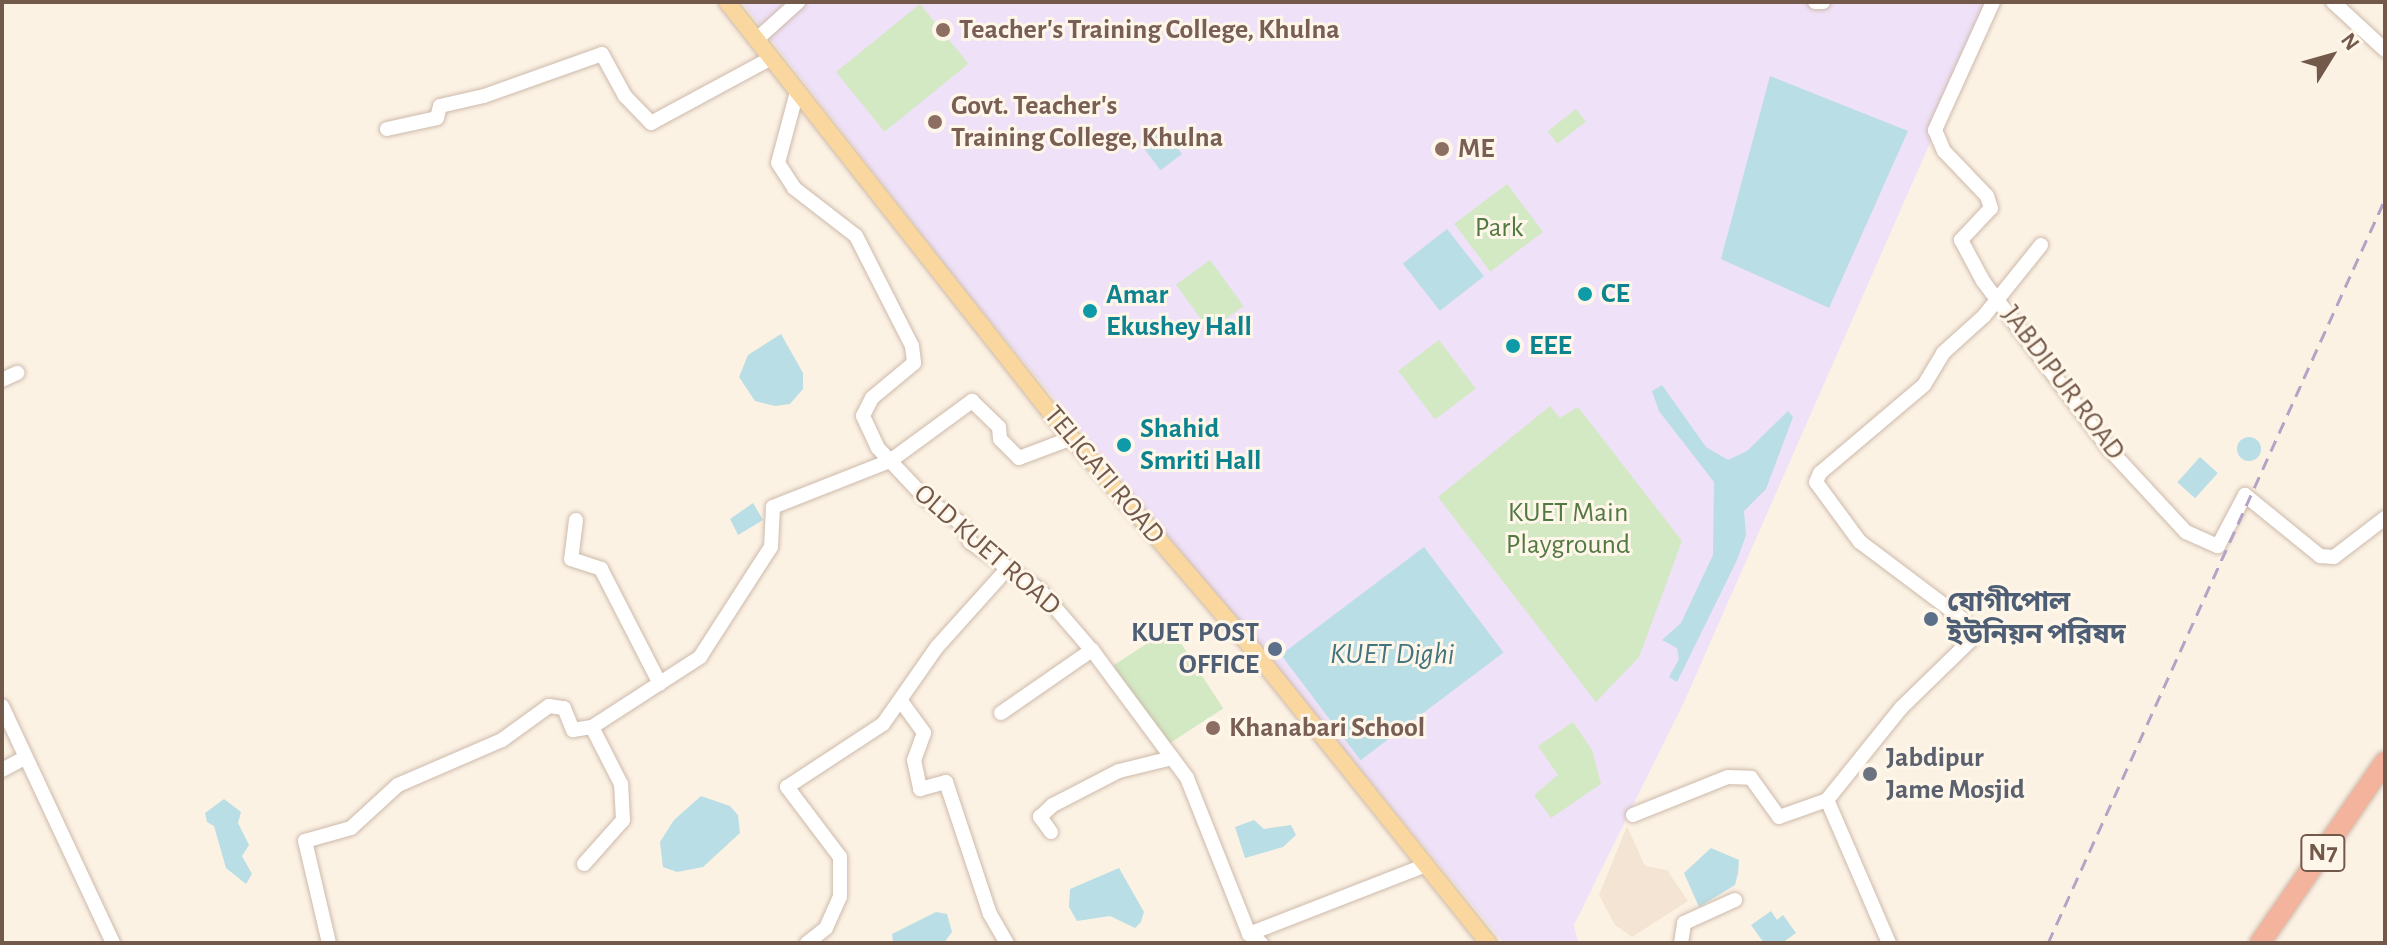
<!DOCTYPE html>
<meta charset="utf-8">
<style>
body{margin:0}
#map{position:relative;width:2387px;height:945px;overflow:hidden;background:#fcf2e4;font-family:"Alegreya Sans","Noto Sans Bengali",sans-serif}
div>[style]{position:absolute}
.residential>*{inset:0;background:#f3e4d3}
.education>*{inset:0;background:#efe1f8}
.green>*{inset:0;background:#d2e9c3;transform-origin:0 0}
.water>*{inset:0;background:#b9dee5;transform-origin:0 0}
.round{border-radius:50%}
.roads{filter:drop-shadow(0 0 2px #cdbaab) drop-shadow(0 0 2px #cdbaab)}
.minor>*{height:14px;margin:-7px;padding:0 7px;transform-origin:7px;border-radius:7px;background:#fff}
.major>*{height:16px;margin:-8px;padding:0 8px;transform-origin:8px;border-radius:8px;background:#f9d79e}
.highway>*{height:20px;margin:-10px;padding:0 10px;transform-origin:10px;border-radius:10px;background:#f4b39c}
.rail>*{height:3px;margin-top:-1.5px;transform-origin:0;background:repeating-linear-gradient(90deg,#b5a3c5 0 12px,transparent 0 20px)}
.dots>*{width:22px;height:22px;translate:-50% -50%;box-sizing:border-box;border:4px solid #fff6ea;border-radius:50%}
span{translate:-50% -50%;white-space:nowrap;text-align:center;line-height:1.15;-webkit-text-stroke:6px #fff6ea;paint-order:stroke}
.shield-label span{padding:2px 6px;background:#fff6ea;border:2px solid;border-radius:6px;-webkit-text-stroke-width:0}
.shield-label{font-size:26px;color:#73594a;font-weight:700}
.education-label{font-size:28px;color:#785e54;font-weight:700}
.left{translate:0 -50%;text-align:left}
.park-label{font-size:28px;color:#537942}
.culture-label{font-size:28px;color:#0d838f;font-weight:700}
.street-label{font-size:28px;color:#73594a}
.service-label{font-size:28px;color:#4e5e75;font-weight:700}
.right{translate:-100% -50%;text-align:right}
.worship-label{font-size:28px;color:#5b616d;font-weight:700}
.water-label{font-size:30px;color:#42757f;font-style:italic}
.frame{position:absolute;inset:0;border:4px solid #73594a;pointer-events:none}
.north{position:absolute;left:2291px;top:16px;width:80px;height:80px;-webkit-text-stroke:6px #fff6ea;paint-order:stroke;rotate:53deg;font-size:22px;font-weight:700;line-height:32px;text-align:center;color:#73594a}
.north::after{content:'';display:block;margin:auto;width:28px;height:36px;background:#73594a;clip-path:polygon(50% 0,100% 100%,50% 72%,0 100%)}
</style>
<div id="map">
<div class="residential">
<i style="clip-path:polygon(1627px 826px,1645px 866px,1667px 870px,1688px 901px,1632px 937px,1615px 925px,1599px 895px)"></i>
</div>
<div class="education">
<i style="clip-path:polygon(742px 2px,1992px 2px,1685px 700px,1574px 925px,1578px 943px,1504px 943px,968px 294px)"></i>
</div>
<div class="green">
<i style="left:920px;top:4px;width:77px;height:108px;rotate:51deg"></i>
<i style="left:1576px;top:109px;width:16px;height:36px;rotate:52deg"></i>
<i style="left:1507px;top:184px;width:60px;height:66px;rotate:53deg"></i>
<i style="left:1210px;top:260px;width:57px;height:42px;rotate:54deg"></i>
<i style="left:1439px;top:340px;width:61px;height:51px;rotate:53deg"></i>
<i style="clip-path:polygon(1550px 406px,1560px 418px,1578px 407px,1682px 541px,1639px 657px,1596px 702px,1438px 497px)"></i>
<i style="left:1171px;top:628px;width:96px;height:69px;rotate:57deg"></i>
<i style="clip-path:polygon(1573px 722px,1592px 750px,1601px 784px,1551px 818px,1534px 795px,1558px 775px,1538px 746px)"></i>
</div>
<div class="water">
<i style="clip-path:polygon(1770px 76px,1908px 131px,1829px 308px,1721px 259px)"></i>
<i style="left:1161px;top:126px;width:35px;height:27px;rotate:53deg"></i>
<i style="left:1447px;top:229px;width:60px;height:56px;rotate:52deg"></i>
<i style="clip-path:polygon(781px 334px,803px 373px,803px 389px,790px 404px,775px 406px,755px 401px,739px 377px,748px 355px)"></i>
<i style="clip-path:polygon(1662px 385px,1706px 447px,1728px 460px,1747px 451px,1788px 411px,1793px 417px,1766px 489px,1744px 511px,1746px 535px,1737px 560px,1677px 682px,1669px 677px,1679px 659px,1677px 648px,1662px 640px,1681px 623px,1713px 555px,1714px 482px,1659px 411px,1652px 391px)"></i>
<i class="round" style="left:2237px;top:437px;width:24px;height:24px"></i>
<i style="left:2200px;top:457px;width:24px;height:34px;rotate:42deg"></i>
<i style="clip-path:polygon(753px 503px,763px 520px,738px 535px,730px 519px)"></i>
<i style="left:1424px;top:547px;width:132px;height:179px;rotate:53deg"></i>
<i style="clip-path:polygon(701px 796px,730px 806px,738px 815px,740px 833px,703px 867px,677px 872px,663px 867px,660px 842px,674px 820px)"></i>
<i style="clip-path:polygon(224px 799px,241px 812px,238px 823px,249px 845px,242px 856px,252px 874px,246px 884px,226px 868px,214px 826px,207px 822px,205px 813px)"></i>
<i style="clip-path:polygon(1254px 820px,1264px 829px,1291px 825px,1296px 835px,1283px 847px,1245px 858px,1235px 827px)"></i>
<i style="clip-path:polygon(1711px 848px,1739px 860px,1738px 873px,1735px 885px,1699px 907px,1684px 873px)"></i>
<i style="clip-path:polygon(1119px 868px,1144px 912px,1141px 922px,1135px 928px,1110px 916px,1077px 921px,1069px 907px,1070px 889px)"></i>
<i style="clip-path:polygon(1771px 911px,1777px 920px,1783px 915px,1796px 933px,1782px 943px,1764px 943px,1751px 925px)"></i>
<i style="clip-path:polygon(936px 912px,947px 914px,952px 932px,944px 943px,893px 943px,892px 934px)"></i>
</div>
<div class="roads">
<div class="minor">
<i style="left:1815px;top:2px;width:8px"></i>
<i style="left:1993px;top:2px;width:141px;rotate:114.4deg"></i>
<i style="left:1935px;top:130px;width:23px;rotate:67deg"></i>
<i style="left:1944px;top:151px;width:62px;rotate:46.3deg"></i>
<i style="left:1987px;top:196px;width:13px;rotate:72deg"></i>
<i style="left:1991px;top:208px;width:44px;rotate:133.2deg"></i>
<i style="left:1961px;top:240px;width:47px;rotate:61.8deg"></i>
<i style="left:1983px;top:281px;width:211px;rotate:53.1deg"></i>
<i style="left:2110px;top:450px;width:112px;rotate:47.2deg"></i>
<i style="left:2186px;top:532px;width:35px;rotate:24deg"></i>
<i style="left:2218px;top:546px;width:58px;rotate:-62.1deg"></i>
<i style="left:2245px;top:495px;width:97px;rotate:39.1deg"></i>
<i style="left:2320px;top:556px;width:14px;rotate:4deg"></i>
<i style="left:2334px;top:557px;width:64px;rotate:-37.4deg"></i>
<i style="left:2333px;top:2px;width:71px;rotate:42.7deg"></i>
<i style="left:756px;top:40px;width:57px;rotate:-42.1deg"></i>
<i style="left:797px;top:92px;width:73px;rotate:105deg"></i>
<i style="left:778px;top:163px;width:30px;rotate:57deg"></i>
<i style="left:794px;top:188px;width:78px;rotate:37.7deg"></i>
<i style="left:856px;top:236px;width:123px;rotate:63deg"></i>
<i style="left:912px;top:346px;width:17px;rotate:83deg"></i>
<i style="left:914px;top:363px;width:55px;rotate:140.2deg"></i>
<i style="left:872px;top:398px;width:20px;rotate:117deg"></i>
<i style="left:863px;top:416px;width:35px;rotate:65deg"></i>
<i style="left:878px;top:448px;width:71px;rotate:46.7deg"></i>
<i style="left:927px;top:500px;width:42px;rotate:34.4deg"></i>
<i style="left:962px;top:524px;width:20px;rotate:66deg"></i>
<i style="left:970px;top:542px;width:85px;rotate:34.4deg"></i>
<i style="left:1040px;top:590px;width:84px;rotate:49.3deg"></i>
<i style="left:1095px;top:654px;width:154px;rotate:53.4deg"></i>
<i style="left:1187px;top:778px;width:168px;rotate:68.3deg"></i>
<i style="left:1249px;top:934px;width:15px;rotate:37deg"></i>
<i style="left:387px;top:129px;width:51px;rotate:-12.4deg"></i>
<i style="left:437px;top:118px;width:12px;rotate:-76deg"></i>
<i style="left:440px;top:106px;width:45px;rotate:-12.8deg"></i>
<i style="left:484px;top:96px;width:125px;rotate:-19.6deg"></i>
<i style="left:602px;top:54px;width:48px;rotate:61.3deg"></i>
<i style="left:625px;top:96px;width:37px;rotate:46deg"></i>
<i style="left:651px;top:123px;width:136px;rotate:-28.4deg"></i>
<i style="left:2px;top:380px;width:17px;rotate:-25deg"></i>
<i style="left:576px;top:520px;width:39px;rotate:97deg"></i>
<i style="left:571px;top:559px;width:32px;rotate:18deg"></i>
<i style="left:601px;top:569px;width:129px;rotate:62.8deg"></i>
<i style="left:901px;top:701px;width:39px;rotate:54deg"></i>
<i style="left:924px;top:733px;width:29px;rotate:110deg"></i>
<i style="left:914px;top:760px;width:30px;rotate:78deg"></i>
<i style="left:920px;top:789px;width:27px;rotate:-15deg"></i>
<i style="left:946px;top:782px;width:139px;rotate:71.6deg"></i>
<i style="left:990px;top:914px;width:34px;rotate:60deg"></i>
<i style="left:2px;top:706px;width:262px;rotate:64.9deg"></i>
<i style="left:1001px;top:713px;width:111px;rotate:-34.7deg"></i>
<i style="left:2px;top:770px;width:26px;rotate:-28deg"></i>
<i style="left:1633px;top:815px;width:102px;rotate:-21.8deg"></i>
<i style="left:1728px;top:777px;width:23px;rotate:2deg"></i>
<i style="left:1751px;top:778px;width:48px;rotate:54.3deg"></i>
<i style="left:1779px;top:817px;width:51px;rotate:-19.5deg"></i>
<i style="left:1051px;top:832px;width:19px;rotate:-126deg"></i>
<i style="left:1040px;top:817px;width:18px;rotate:-43deg"></i>
<i style="left:1053px;top:805px;width:74px;rotate:-27.3deg"></i>
<i style="left:1119px;top:771px;width:55px;rotate:-13.8deg"></i>
<i style="left:584px;top:864px;width:59px;rotate:-48.4deg"></i>
<i style="left:623px;top:820px;width:36px;rotate:-93deg"></i>
<i style="left:621px;top:784px;width:64px;rotate:-117deg"></i>
<i style="left:592px;top:727px;width:129px;rotate:-32.9deg"></i>
<i style="left:700px;top:657px;width:131px;rotate:-57.2deg"></i>
<i style="left:771px;top:547px;width:40px;rotate:-87.1deg"></i>
<i style="left:773px;top:507px;width:126px;rotate:-21.5deg"></i>
<i style="left:890px;top:461px;width:102px;rotate:-36.2deg"></i>
<i style="left:972px;top:401px;width:37px;rotate:44deg"></i>
<i style="left:999px;top:427px;width:12px;rotate:85deg"></i>
<i style="left:1000px;top:439px;width:27px;rotate:45deg"></i>
<i style="left:1019px;top:458px;width:57px;rotate:-20.7deg"></i>
<i style="left:1249px;top:934px;width:190px;rotate:-21.3deg"></i>
<i style="left:329px;top:943px;width:105px;rotate:-103.2deg"></i>
<i style="left:305px;top:841px;width:48px;rotate:-15.8deg"></i>
<i style="left:351px;top:828px;width:64px;rotate:-42.5deg"></i>
<i style="left:398px;top:785px;width:113px;rotate:-23.4deg"></i>
<i style="left:502px;top:740px;width:58px;rotate:-35.9deg"></i>
<i style="left:549px;top:706px;width:15px;rotate:8deg"></i>
<i style="left:564px;top:708px;width:24px;rotate:68deg"></i>
<i style="left:573px;top:730px;width:19px;rotate:-9deg"></i>
<i style="left:807px;top:943px;width:24px;rotate:-38deg"></i>
<i style="left:826px;top:928px;width:34px;rotate:-66deg"></i>
<i style="left:840px;top:897px;width:40px;rotate:-90deg"></i>
<i style="left:840px;top:857px;width:88px;rotate:-127.1deg"></i>
<i style="left:787px;top:787px;width:115px;rotate:-33.3deg"></i>
<i style="left:883px;top:724px;width:94px;rotate:-55deg"></i>
<i style="left:937px;top:647px;width:106px;rotate:-48.1deg"></i>
<i style="left:1681px;top:943px;width:20px;rotate:-81deg"></i>
<i style="left:1684px;top:923px;width:56px;rotate:-24.3deg"></i>
<i style="left:1889px;top:943px;width:156px;rotate:-113.4deg"></i>
<i style="left:1827px;top:800px;width:118px;rotate:-51.2deg"></i>
<i style="left:1901px;top:708px;width:96px;rotate:-44.2deg"></i>
<i style="left:1970px;top:641px;width:22px;rotate:-106deg"></i>
<i style="left:1964px;top:620px;width:130px;rotate:-143.1deg"></i>
<i style="left:1860px;top:542px;width:74px;rotate:-126.3deg"></i>
<i style="left:1816px;top:482px;width:10px;rotate:-66deg"></i>
<i style="left:1820px;top:473px;width:136px;rotate:-40.2deg"></i>
<i style="left:1924px;top:385px;width:37px;rotate:-59deg"></i>
<i style="left:1943px;top:353px;width:55px;rotate:-42.1deg"></i>
<i style="left:1984px;top:316px;width:91px;rotate:-51.2deg"></i>
</div>
<div class="major">
<i style="left:727px;top:2px;width:527px;rotate:51.78deg"></i>
<i style="left:1053px;top:416px;width:311px;rotate:49.4deg"></i>
<i style="left:1255px;top:652px;width:373px;rotate:51.3deg"></i>
</div>
<div class="highway">
<i style="left:2260px;top:943px;width:220px;rotate:-55.4deg"></i>
</div>
</div>
<div class="rail">
<i style="left:2048px;top:943px;width:817px;rotate:-65.63deg"></i>
</div>
<div class="dots">
<i style="left:943px;top:30px;background:#8d6e63"></i>
<i style="left:935px;top:122px;background:#8d6e63"></i>
<i style="left:1442px;top:149px;background:#8d6e63"></i>
<i style="left:1585px;top:294px;background:#0f9aa8"></i>
<i style="left:1090px;top:311px;background:#0f9aa8"></i>
<i style="left:1513px;top:346px;background:#0f9aa8"></i>
<i style="left:1124px;top:445px;background:#0f9aa8"></i>
<i style="left:1931px;top:619px;background:#5c6f8a"></i>
<i style="left:1275px;top:649px;background:#5c6f8a"></i>
<i style="left:1213px;top:728px;background:#8d6e63"></i>
<i style="left:1870px;top:774px;background:#6b7280"></i>
</div>
<div class="shield-label">
<span style="left:2323px;top:853px">N7</span>
</div>
<div class="education-label">
<span class="left" style="left:959px;top:30px">Teacher's Training College, Khulna</span>
<span class="left" style="left:951px;top:122px">Govt. Teacher's<br>Training College, Khulna</span>
<span class="left" style="left:1458px;top:149px">ME</span>
<span class="left" style="left:1229px;top:728px">Khanabari School</span>
</div>
<div class="park-label">
<span style="left:1499px;top:228px">Park</span>
<span style="left:1568px;top:529px">KUET Main<br>Playground</span>
</div>
<div class="culture-label">
<span class="left" style="left:1601px;top:294px">CE</span>
<span class="left" style="left:1106px;top:311px">Amar<br>Ekushey Hall</span>
<span class="left" style="left:1529px;top:346px">EEE</span>
<span class="left" style="left:1140px;top:445px">Shahid<br>Smriti Hall</span>
</div>
<div class="street-label">
<span style="left:2063px;top:383px;rotate:53deg">JABDIPUR ROAD</span>
<span style="left:1104px;top:475px;rotate:50deg">TELIGATI ROAD</span>
<span style="left:987px;top:550px;rotate:41deg">OLD KUET ROAD</span>
</div>
<div class="service-label">
<span class="left" style="left:1947px;top:619px">যোগীপোল<br>ইউনিয়ন পরিষদ</span>
<span class="right" style="left:1259px;top:649px">KUET POST<br>OFFICE</span>
</div>
<div class="worship-label">
<span class="left" style="left:1886px;top:774px">Jabdipur<br>Jame Mosjid</span>
</div>
<div class="water-label">
<span style="left:1392px;top:654px">KUET Dighi</span>
</div>
<div class="frame"></div>
<div class="north">N</div>
</div>
